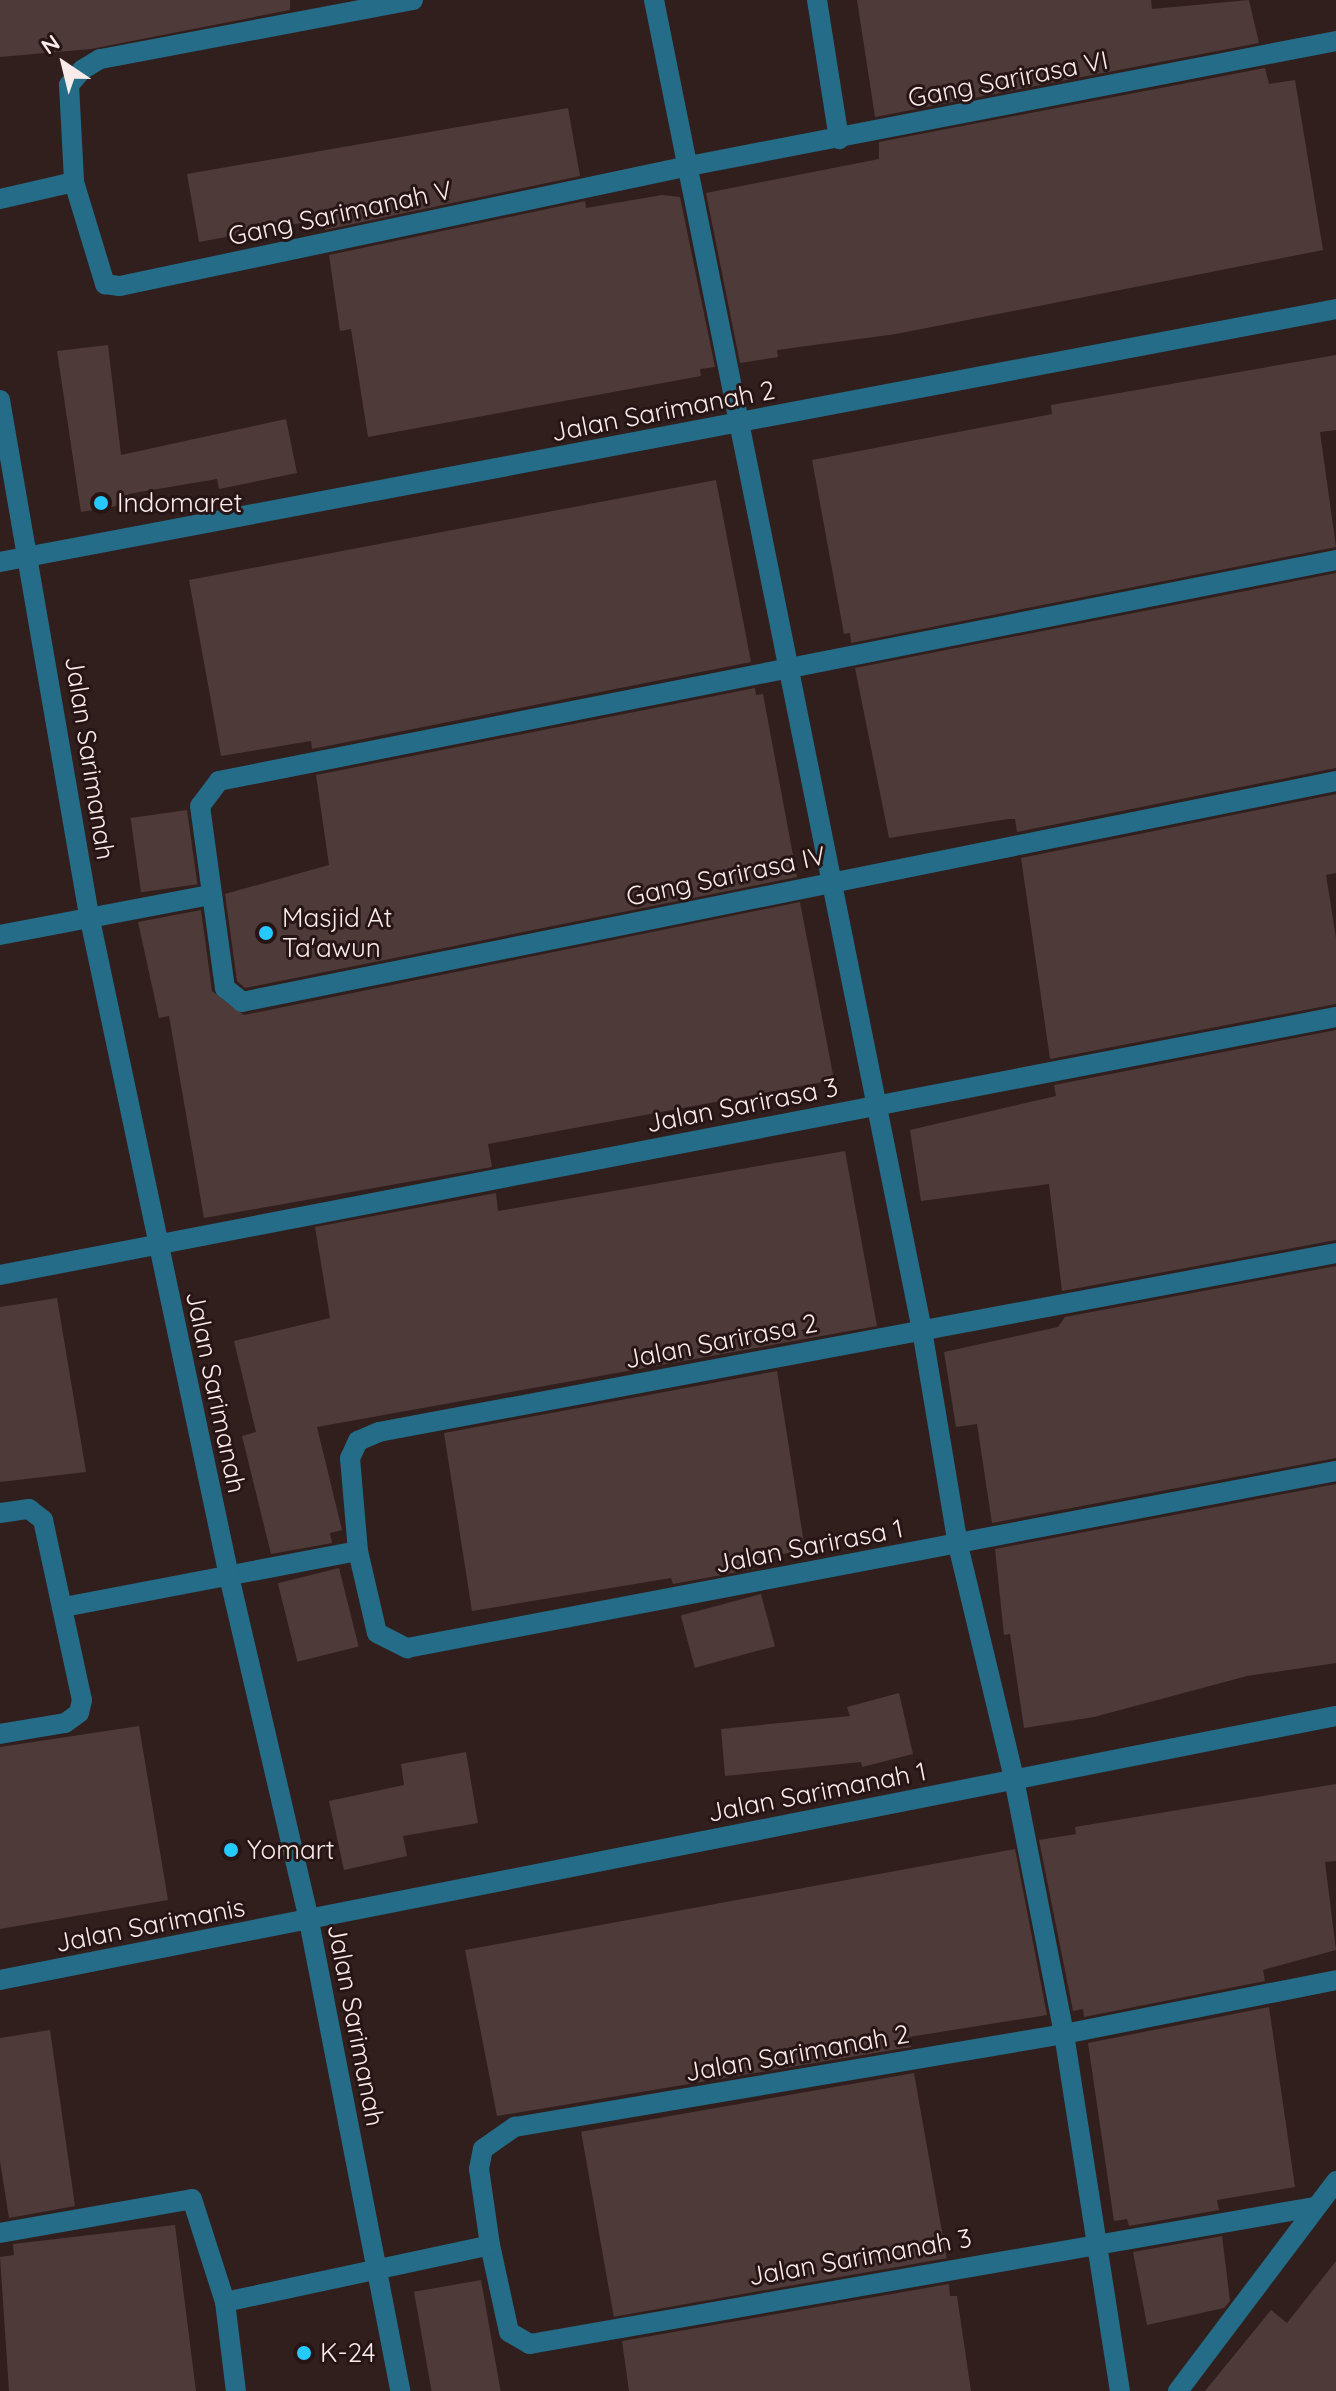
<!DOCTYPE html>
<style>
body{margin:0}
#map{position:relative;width:1336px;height:2391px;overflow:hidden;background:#311f1e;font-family:Quicksand,sans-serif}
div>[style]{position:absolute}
.building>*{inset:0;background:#4e3a39;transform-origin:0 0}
.minor>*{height:20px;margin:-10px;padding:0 10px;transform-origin:10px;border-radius:10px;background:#246c87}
.tertiary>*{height:20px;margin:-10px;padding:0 10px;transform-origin:10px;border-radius:10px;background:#246c87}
.dots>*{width:22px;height:22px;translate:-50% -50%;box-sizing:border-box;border:4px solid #271515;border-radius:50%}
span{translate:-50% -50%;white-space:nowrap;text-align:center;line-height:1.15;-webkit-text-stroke:6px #271515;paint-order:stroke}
.street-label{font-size:26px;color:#f8ebea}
.poi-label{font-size:26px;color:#f8ebea}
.left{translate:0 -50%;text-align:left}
.north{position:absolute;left:24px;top:24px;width:80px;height:80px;-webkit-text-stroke:6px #271515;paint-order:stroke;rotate:325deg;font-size:22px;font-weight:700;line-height:32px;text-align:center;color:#f8ebea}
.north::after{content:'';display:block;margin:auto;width:28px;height:36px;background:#f8ebea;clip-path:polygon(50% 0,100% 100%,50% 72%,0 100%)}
</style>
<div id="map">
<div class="building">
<i style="clip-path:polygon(0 0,290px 0,290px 10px,91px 49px,0 57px)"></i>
<i style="clip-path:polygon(857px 0,1151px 0,1152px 9px,1249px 0,1259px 43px,875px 117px)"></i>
<i style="clip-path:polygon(1265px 68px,1269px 84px,1295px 80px,1323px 250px,896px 334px,777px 350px,778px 357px,740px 363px,706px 193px,879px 159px,879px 142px)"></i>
<i style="clip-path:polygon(568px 108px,580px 176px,325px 230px,323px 219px,199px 242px,187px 174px)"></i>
<i style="clip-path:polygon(662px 195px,680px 197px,715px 367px,700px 369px,701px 376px,368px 437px,351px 329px,340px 331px,329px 255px,585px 201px,586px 208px)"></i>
<i style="clip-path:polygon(108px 345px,121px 455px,286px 419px,297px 473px,219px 489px,217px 479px,128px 494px,129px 504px,81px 512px,57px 351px)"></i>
<i style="clip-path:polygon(1336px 355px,1336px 430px,1320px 432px,1336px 547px,851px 643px,850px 633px,844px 634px,812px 460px,1052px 414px,1051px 405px)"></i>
<i style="clip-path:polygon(716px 480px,751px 662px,312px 749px,311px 741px,221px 756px,189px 580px)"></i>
<i style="clip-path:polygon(1336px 573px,1336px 768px,1017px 832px,1015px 819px,1008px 819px,889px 838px,855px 668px)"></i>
<i style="clip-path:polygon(755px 688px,756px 695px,763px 694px,797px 877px,245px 988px,237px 981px,225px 894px,329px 865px,316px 775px)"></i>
<i style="clip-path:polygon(1336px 794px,1336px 873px,1326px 875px,1336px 938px,1336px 1004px,1050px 1059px,1021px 858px)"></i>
<i style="left:187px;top:810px;width:75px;height:57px;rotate:82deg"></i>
<i style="clip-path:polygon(800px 902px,834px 1080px,488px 1144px,492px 1167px,204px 1218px,169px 1016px,159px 1018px,138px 922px,201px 910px,212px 991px,244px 1015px)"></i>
<i style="clip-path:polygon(1336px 1030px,1336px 1240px,1062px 1291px,1049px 1184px,921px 1201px,910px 1130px,1056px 1096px,1054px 1085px)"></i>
<i style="clip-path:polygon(845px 1151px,877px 1326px,317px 1427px,342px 1530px,330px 1533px,332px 1543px,271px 1554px,242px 1436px,256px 1432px,234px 1341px,330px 1318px,315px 1227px,496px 1193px,498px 1211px)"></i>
<i style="clip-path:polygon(1336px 1266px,1336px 1458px,992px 1523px,977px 1424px,956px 1427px,944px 1352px,1058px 1327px,1065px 1317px)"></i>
<i style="clip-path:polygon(57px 1298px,86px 1472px,0 1482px,0 1307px)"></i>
<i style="clip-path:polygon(777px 1371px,805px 1550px,752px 1560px,754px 1569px,673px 1584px,671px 1578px,472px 1611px,444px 1433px)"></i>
<i style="clip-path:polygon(1336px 1484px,1336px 1663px,1247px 1676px,1094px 1717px,1024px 1728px,1010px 1634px,1004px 1635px,995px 1549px)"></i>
<i style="left:339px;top:1568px;width:81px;height:63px;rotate:76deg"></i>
<i style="left:761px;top:1594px;width:54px;height:83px;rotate:75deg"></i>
<i style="clip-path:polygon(899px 1693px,913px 1754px,862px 1767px,861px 1762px,725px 1776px,721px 1729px,850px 1716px,847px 1707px)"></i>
<i style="clip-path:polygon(139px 1726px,168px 1900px,0 1929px,0 1747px)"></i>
<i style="clip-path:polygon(466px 1752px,478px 1823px,403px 1836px,407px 1856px,344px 1870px,329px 1801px,404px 1785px,401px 1764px)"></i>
<i style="clip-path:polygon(1336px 1784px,1336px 1861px,1325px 1862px,1336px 1950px,1263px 1970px,1265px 1981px,1084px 2017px,1083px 2009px,1073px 2011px,1039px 1840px,1076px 1834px,1075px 1827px)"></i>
<i style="clip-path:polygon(1015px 1849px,1047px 2015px,909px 2037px,911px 2047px,497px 2116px,465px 1950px)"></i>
<i style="clip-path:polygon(1269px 2007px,1295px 2187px,1217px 2200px,1219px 2210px,1129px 2226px,1127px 2219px,1114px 2221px,1088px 2043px)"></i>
<i style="clip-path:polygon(50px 2030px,75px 2206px,9px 2218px,0 2161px,0 2038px)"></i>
<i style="left:914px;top:2073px;width:188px;height:338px;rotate:80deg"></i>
<i style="clip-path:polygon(175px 2225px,196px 2391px,9px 2391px,0 2257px,14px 2255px,13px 2244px)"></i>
<i style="clip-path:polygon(1222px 2236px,1230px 2301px,1224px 2308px,1147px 2325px,1133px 2252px)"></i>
<i style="clip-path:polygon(1336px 2261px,1336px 2391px,1205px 2391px,1271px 2310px,1287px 2323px)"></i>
<i style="left:481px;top:2280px;width:113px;height:68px;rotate:80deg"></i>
<i style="clip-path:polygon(949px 2284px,950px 2296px,957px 2296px,971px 2391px,629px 2391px,622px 2341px)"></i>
</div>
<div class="minor">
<i style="left:413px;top:0;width:319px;rotate:169.3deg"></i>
<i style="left:100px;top:59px;width:21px;rotate:149deg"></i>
<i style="left:82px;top:70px;width:20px;rotate:131deg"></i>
<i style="left:69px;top:85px;width:97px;rotate:87deg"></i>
<i style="left:74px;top:182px;width:107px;rotate:73.1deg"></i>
<i style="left:105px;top:284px;width:15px;rotate:8deg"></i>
<i style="left:120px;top:286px;width:582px;rotate:-11.91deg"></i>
<i style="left:689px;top:166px;width:659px;rotate:-10.93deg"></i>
<i style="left:654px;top:0;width:1357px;rotate:78.61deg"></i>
<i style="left:922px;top:1330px;width:218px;rotate:80.5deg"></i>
<i style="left:958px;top:1545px;width:241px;rotate:76.5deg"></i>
<i style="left:1014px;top:1779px;width:260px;rotate:78.9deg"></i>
<i style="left:1064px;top:2034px;width:361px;rotate:81.1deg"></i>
<i style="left:817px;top:0;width:141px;rotate:81deg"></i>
<i style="left:0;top:199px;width:76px;rotate:-12.9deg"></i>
<i style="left:1336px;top:560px;width:1139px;rotate:168.81deg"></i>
<i style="left:219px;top:781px;width:31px;rotate:127deg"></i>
<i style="left:200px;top:806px;width:184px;rotate:82.2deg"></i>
<i style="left:225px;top:988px;width:22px;rotate:39deg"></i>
<i style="left:242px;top:1002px;width:1116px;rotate:-11.42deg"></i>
<i style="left:0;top:562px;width:1360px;rotate:-10.72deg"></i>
<i style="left:0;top:935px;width:213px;rotate:-10.8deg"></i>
<i style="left:1336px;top:1253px;width:974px;rotate:169.41deg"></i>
<i style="left:379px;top:1432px;width:23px;rotate:157deg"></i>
<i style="left:358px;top:1441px;width:19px;rotate:115deg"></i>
<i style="left:350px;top:1458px;width:93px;rotate:85.1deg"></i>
<i style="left:358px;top:1551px;width:84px;rotate:77deg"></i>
<i style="left:377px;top:1633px;width:34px;rotate:27deg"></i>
<i style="left:407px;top:1648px;width:946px;rotate:-10.79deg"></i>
<i style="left:0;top:1275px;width:1361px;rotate:-10.93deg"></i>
<i style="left:0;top:1513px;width:29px;rotate:-8deg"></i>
<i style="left:29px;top:1509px;width:18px;rotate:38deg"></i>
<i style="left:43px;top:1520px;width:184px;rotate:77.8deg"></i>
<i style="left:82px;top:1700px;width:13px;rotate:103deg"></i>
<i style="left:79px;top:1713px;width:17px;rotate:144deg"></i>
<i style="left:65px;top:1723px;width:66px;rotate:170.4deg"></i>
<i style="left:64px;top:1607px;width:299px;rotate:-10.8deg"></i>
<i style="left:0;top:1980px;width:1362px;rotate:-11.18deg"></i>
<i style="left:0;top:2233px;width:195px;rotate:-10deg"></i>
<i style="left:192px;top:2199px;width:108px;rotate:72.2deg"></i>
<i style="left:225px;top:2302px;width:90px;rotate:83deg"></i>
<i style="left:490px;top:2245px;width:89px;rotate:77.7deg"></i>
<i style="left:509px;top:2332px;width:24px;rotate:30deg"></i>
<i style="left:530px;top:2344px;width:796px;rotate:-9.91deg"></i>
<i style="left:225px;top:2302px;width:271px;rotate:-12.1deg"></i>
<i style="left:490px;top:2245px;width:77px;rotate:-98.2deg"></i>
<i style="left:479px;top:2169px;width:20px;rotate:-79deg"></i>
<i style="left:483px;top:2149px;width:39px;rotate:-35deg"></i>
<i style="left:515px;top:2127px;width:557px;rotate:-9.61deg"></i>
<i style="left:1064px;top:2034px;width:277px;rotate:-11.2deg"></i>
<i style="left:1178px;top:2391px;width:263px;rotate:-53deg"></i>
</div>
<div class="tertiary">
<i style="left:0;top:400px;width:523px;rotate:80.2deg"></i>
<i style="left:89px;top:915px;width:676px;rotate:78.04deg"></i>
<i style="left:229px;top:1576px;width:354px;rotate:76.9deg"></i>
<i style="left:309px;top:1921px;width:479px;rotate:79deg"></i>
</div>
<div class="dots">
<i style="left:101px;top:503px;background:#25c9fe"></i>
<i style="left:266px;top:933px;background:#25c9fe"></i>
<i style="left:231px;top:1850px;background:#25c9fe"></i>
<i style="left:304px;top:2353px;background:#25c9fe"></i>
</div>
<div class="street-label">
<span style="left:1008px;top:79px;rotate:-11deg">Gang Sarirasa VI</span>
<span style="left:340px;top:213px;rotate:-12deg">Gang Sarimanah V</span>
<span style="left:663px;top:411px;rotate:-11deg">Jalan Sarimanah 2</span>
<span style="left:90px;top:758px;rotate:81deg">Jalan Sarimanah</span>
<span style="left:726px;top:876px;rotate:-12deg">Gang Sarirasa IV</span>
<span style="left:742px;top:1105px;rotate:-11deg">Jalan Sarirasa 3</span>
<span style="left:721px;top:1341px;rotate:-11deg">Jalan Sarirasa 2</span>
<span style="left:216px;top:1392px;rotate:78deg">Jalan Sarimanah</span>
<span style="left:809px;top:1546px;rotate:-11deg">Jalan Sarirasa 1</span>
<span style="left:817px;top:1792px;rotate:-11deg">Jalan Sarimanah 1</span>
<span style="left:150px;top:1925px;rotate:-11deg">Jalan Sarimanis</span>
<span style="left:356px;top:2025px;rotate:79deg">Jalan Sarimanah</span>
<span style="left:797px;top:2053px;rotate:-10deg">Jalan Sarimanah 2</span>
<span style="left:860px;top:2257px;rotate:-10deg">Jalan Sarimanah 3</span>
</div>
<div class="poi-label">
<span class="left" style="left:117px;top:503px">Indomaret</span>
<span class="left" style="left:282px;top:933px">Masjid At<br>Ta'awun</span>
<span class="left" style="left:247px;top:1850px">Yomart</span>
<span class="left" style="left:320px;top:2353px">K-24</span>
</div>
<div class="north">N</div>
</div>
